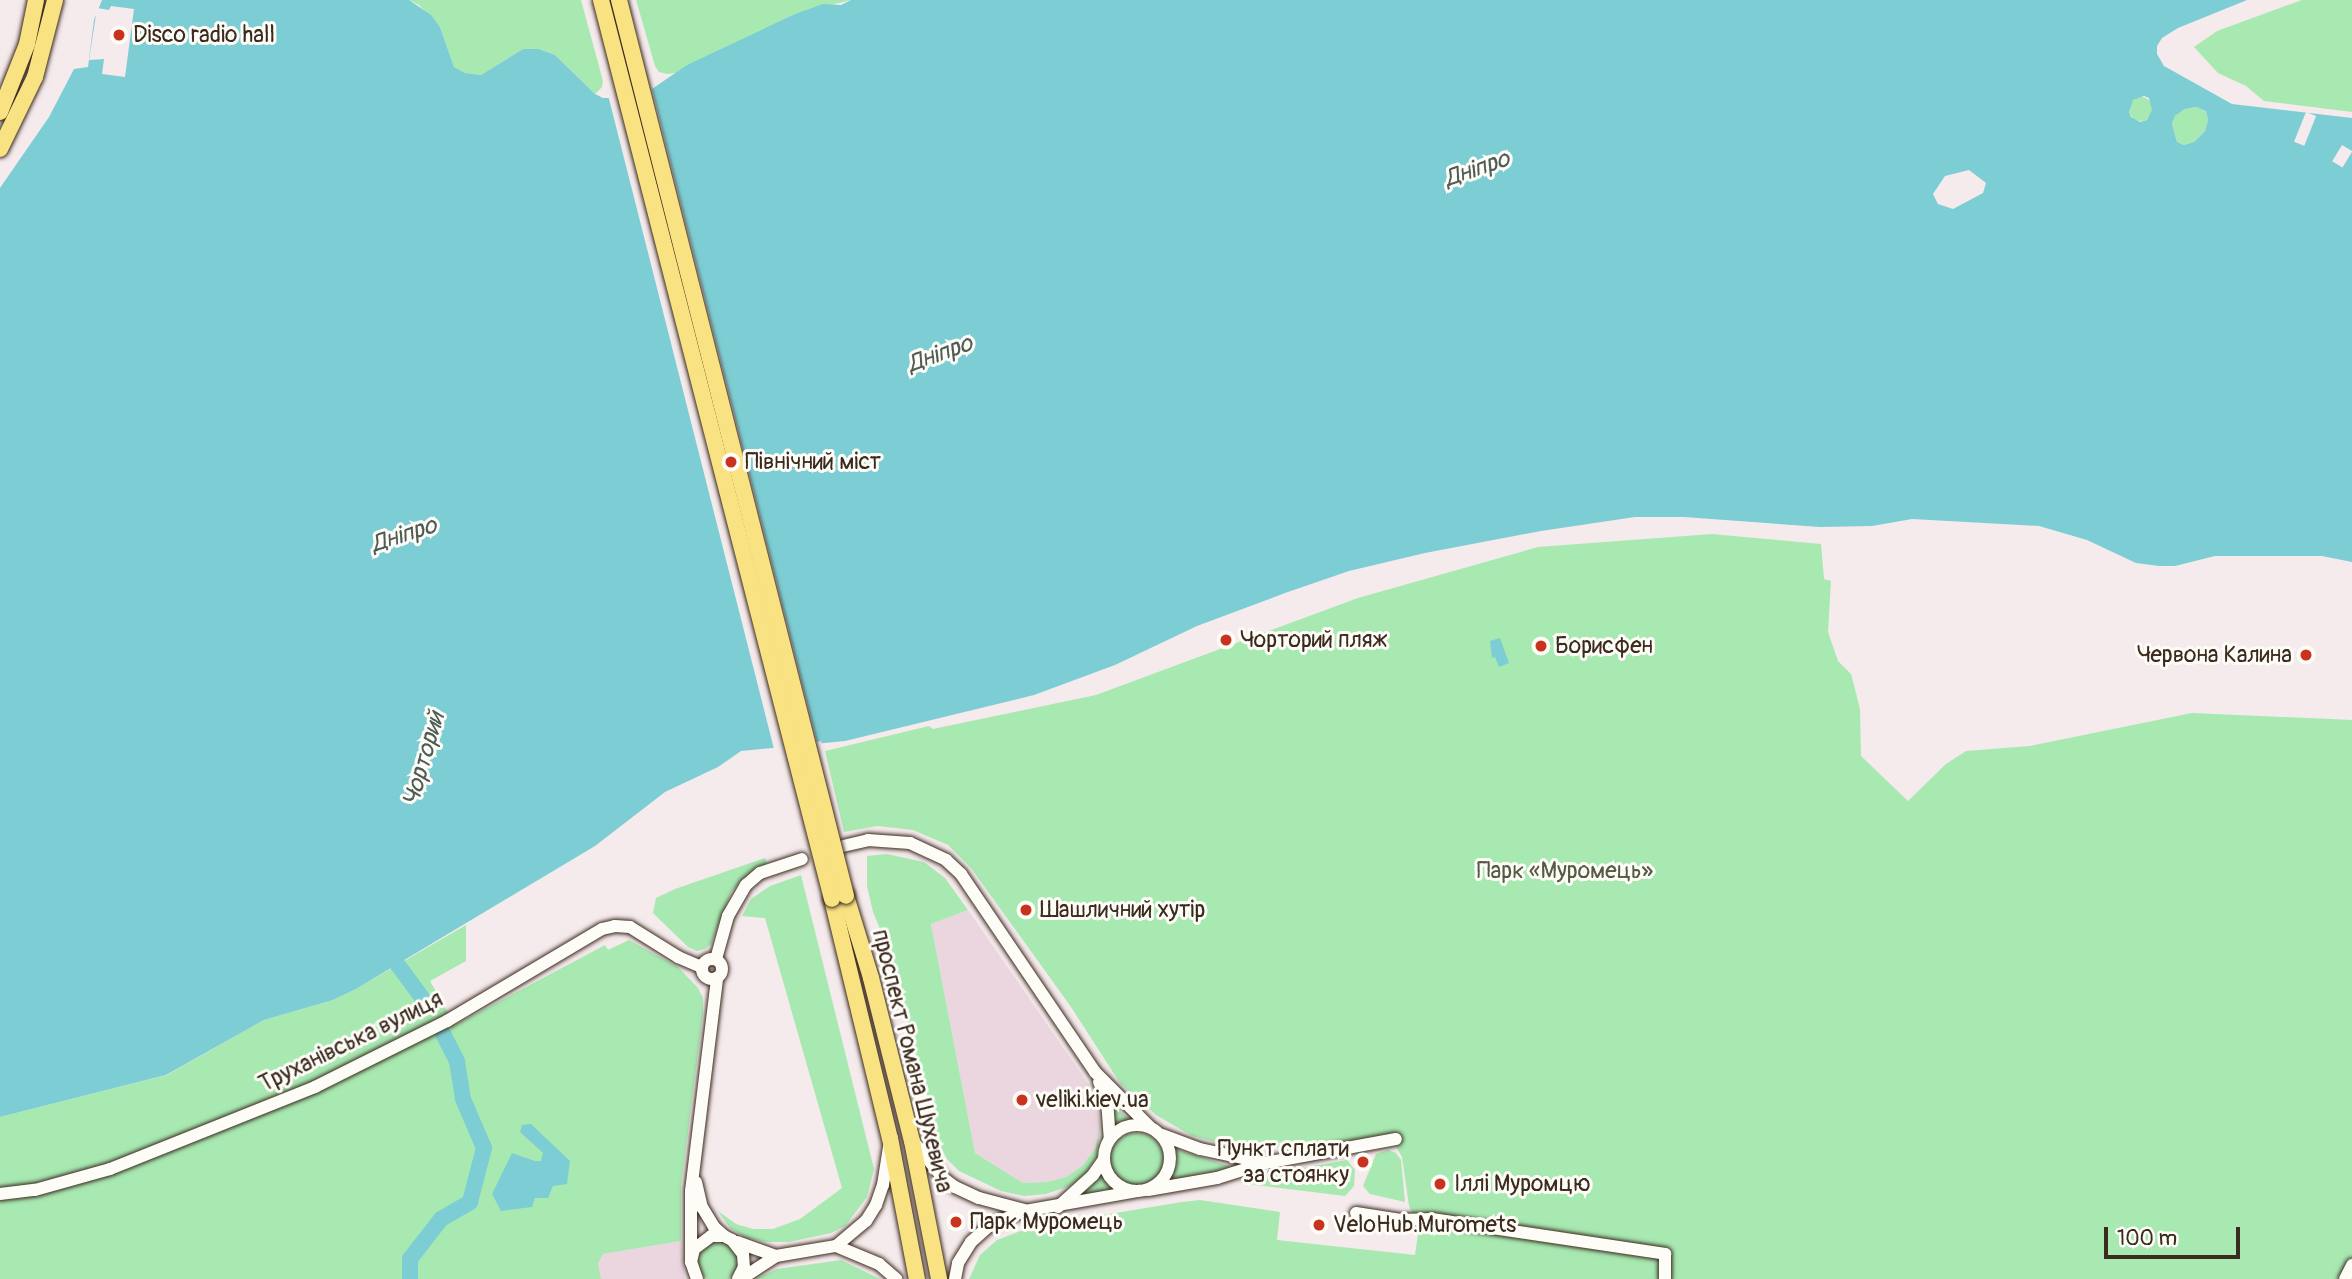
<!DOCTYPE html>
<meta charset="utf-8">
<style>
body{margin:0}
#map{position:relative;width:2352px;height:1279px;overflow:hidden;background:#f5eaec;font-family:Pangolin,sans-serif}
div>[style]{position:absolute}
.built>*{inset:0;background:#ebd5df}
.green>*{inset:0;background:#a8e9b2}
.round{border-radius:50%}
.water>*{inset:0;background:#7dced4}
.pier>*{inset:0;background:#f5eaec;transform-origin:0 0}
.river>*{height:16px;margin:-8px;padding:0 8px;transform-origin:8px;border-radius:8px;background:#7dced4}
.roads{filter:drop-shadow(0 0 2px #3b2a1e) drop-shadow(0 0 2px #3b2a1e)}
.minor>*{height:12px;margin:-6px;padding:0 6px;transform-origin:6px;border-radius:6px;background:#fdfcf7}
.minor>.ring{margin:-6px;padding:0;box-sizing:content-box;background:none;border:12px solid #fdfcf7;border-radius:50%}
.major>*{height:16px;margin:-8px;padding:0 8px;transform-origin:8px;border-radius:8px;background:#f8e281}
.bridges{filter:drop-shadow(0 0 2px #3b2a1e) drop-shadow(0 0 2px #3b2a1e)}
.major-bridge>*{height:16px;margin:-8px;padding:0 8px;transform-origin:8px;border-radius:8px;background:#f8e281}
.dots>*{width:19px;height:19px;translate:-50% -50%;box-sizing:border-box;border:4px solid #fdfcf7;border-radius:50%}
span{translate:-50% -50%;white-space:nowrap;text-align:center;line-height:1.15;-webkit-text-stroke:6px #fdfcf7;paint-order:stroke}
.poi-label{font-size:23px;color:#3b2a1e}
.left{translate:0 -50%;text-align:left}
.right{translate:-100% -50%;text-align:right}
.park-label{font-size:23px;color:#565a43}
.street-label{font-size:23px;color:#3b2a1e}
.water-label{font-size:24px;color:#4f5b55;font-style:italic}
.scale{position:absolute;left:2104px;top:1227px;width:136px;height:32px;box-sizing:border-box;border:4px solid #3b2a1e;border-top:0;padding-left:9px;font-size:21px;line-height:24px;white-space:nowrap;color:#3b2a1e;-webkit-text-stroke:5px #fdfcf7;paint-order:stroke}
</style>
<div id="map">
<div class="built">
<i style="clip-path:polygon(968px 910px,1089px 1085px,1097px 1105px,1100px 1126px,1095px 1149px,1082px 1166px,1066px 1177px,1047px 1182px,1023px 1183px,975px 1153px,931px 924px)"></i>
<i style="clip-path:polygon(681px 1241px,685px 1279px,601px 1279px,598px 1264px,603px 1254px)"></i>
</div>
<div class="green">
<i style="clip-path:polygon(409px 0,581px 0,603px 81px,602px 87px,595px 94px,555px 55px,539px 49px,523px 49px,481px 75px,465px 73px,454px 67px,440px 27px,419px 5px)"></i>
<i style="clip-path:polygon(636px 0,851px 0,795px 14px,675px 73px,667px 74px,659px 72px,655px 66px)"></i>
<i style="clip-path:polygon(2302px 0,2352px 0,2352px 112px,2264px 101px,2246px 86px,2218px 73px,2194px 47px,2217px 31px)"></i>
<i class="round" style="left:2129px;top:97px;width:24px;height:24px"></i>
<i style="clip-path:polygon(2196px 107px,2206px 111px,2208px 120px,2205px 131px,2194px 142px,2184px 145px,2177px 142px,2172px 124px,2175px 116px,2185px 109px)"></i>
<i style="clip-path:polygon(1712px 534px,1821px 544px,1824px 579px,1831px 581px,1828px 632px,1838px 661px,1851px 674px,1855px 689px,1860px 709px,1861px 756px,1908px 801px,1946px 764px,1966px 751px,2030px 746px,2192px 713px,2352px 720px,2352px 1279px,969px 1279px,980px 1255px,997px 1240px,1031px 1227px,1182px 1202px,1200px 1200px,1280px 1212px,1277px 1240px,1415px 1255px,1419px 1227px,1409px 1206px,1402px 1157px,1390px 1136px,1280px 1148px,1227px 1145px,1192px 1136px,1156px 1115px,1120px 1083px,1071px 1007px,971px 868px,948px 845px,913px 830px,877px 826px,844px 832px,825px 751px,929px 726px,933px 729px,1096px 695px,1358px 598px,1538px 547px)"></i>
<i style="clip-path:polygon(887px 854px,924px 862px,945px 878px,968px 910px,931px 924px,975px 1153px,1023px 1183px,1047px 1182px,1066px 1177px,1082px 1166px,1095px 1149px,1100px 1126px,1097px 1156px,1086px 1173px,1070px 1186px,1046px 1194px,1024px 1196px,1001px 1191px,959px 1171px,947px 1159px,940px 1146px,888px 948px,873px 912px,867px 886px,867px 856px)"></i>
<i style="clip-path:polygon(765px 858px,767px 864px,744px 878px,731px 892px,711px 944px,705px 949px,697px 951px,688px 947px,653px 913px,656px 898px,675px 889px)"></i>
<i style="clip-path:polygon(801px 875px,874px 1169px,867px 1197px,845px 1226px,831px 1233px,789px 1242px,766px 1242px,747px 1238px,730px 1228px,718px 1211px,736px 1224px,753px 1229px,773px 1229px,800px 1219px,842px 1188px,765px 918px,742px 916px,751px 899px,770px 886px)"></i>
<i style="clip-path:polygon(466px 925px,466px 961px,430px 981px,455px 1025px,605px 945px,608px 950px,629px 940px,678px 967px,698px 988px,703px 998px,703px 1014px,681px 1186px,681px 1241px,603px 1254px,598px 1264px,601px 1279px,0 1279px,0 1117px,167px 1075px,264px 1020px,333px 1000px,356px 989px)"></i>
<i style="clip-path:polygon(1117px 1109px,1131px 1121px,1130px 1123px,1118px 1128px,1116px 1126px,1114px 1111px)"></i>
<i class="round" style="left:1110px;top:1133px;width:54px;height:54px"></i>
<i style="clip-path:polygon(1175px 1149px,1229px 1166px,1230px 1169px,1170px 1183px,1177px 1160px)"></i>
<i style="clip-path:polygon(1388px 1150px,1396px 1153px,1401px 1160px,1405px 1202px,1370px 1194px,1363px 1186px,1376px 1154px)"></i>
<i style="clip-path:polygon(1347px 1160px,1355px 1170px,1354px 1186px,1345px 1196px,1241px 1183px,1243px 1179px)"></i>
<i style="clip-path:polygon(1104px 1174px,1116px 1192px,1084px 1195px,1085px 1190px)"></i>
<i class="round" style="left:698px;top:1242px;width:40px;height:40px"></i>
<i style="clip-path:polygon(841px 1260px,880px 1279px,755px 1279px,777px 1269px)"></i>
</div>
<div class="water">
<i style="clip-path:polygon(evenodd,102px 0,409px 0,431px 15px,440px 27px,454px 67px,465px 73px,481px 75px,523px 49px,539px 49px,555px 55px,595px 94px,603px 98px,623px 98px,649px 91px,687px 65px,795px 14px,823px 4px,841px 5px,851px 0,2247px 0,2178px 28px,2162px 38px,2157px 46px,2157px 54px,2164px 66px,2232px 104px,2352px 118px,2352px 562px,2322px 556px,2215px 556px,2175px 566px,2159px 566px,2136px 563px,2087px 540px,2039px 526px,1912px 519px,1872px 526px,1820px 527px,1684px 517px,1635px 517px,1541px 531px,1425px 553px,1349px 571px,1285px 593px,1197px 626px,1115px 665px,1034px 695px,845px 741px,741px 751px,718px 767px,665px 792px,595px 846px,356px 989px,333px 1000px,264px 1020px,166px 1075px,0 1117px,0 188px,49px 117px,74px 69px,88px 67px,94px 20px,102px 0,2144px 96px,2149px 98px,2152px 110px,2147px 120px,2140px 122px,2131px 117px,2129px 112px,2133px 100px,2144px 96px,102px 0,2196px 107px,2206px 111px,2208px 120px,2205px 131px,2194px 142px,2184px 145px,2177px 142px,2172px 124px,2175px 116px,2185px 109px,2196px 107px,102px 0,1969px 170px,1986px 183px,1983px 193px,1953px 209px,1938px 204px,1933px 194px,1945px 176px,1969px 170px)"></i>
<i style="clip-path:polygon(1500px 638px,1509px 663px,1499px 667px,1495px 657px,1492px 658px,1490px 641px)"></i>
<i style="clip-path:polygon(531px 1124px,570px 1161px,567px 1184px,553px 1186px,548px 1198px,535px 1198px,532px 1207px,501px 1211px,492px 1194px,512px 1153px,535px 1161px,541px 1161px,543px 1153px,520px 1132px,522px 1125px)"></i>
</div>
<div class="pier">
<i style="clip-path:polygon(111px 6px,134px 9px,125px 77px,102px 74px,104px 59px,89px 60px,97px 8px,109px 10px)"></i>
<i style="clip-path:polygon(651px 85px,817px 742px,821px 741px,822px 746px,774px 749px,608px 95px,622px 95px)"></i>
<i style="left:2306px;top:112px;width:11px;height:32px;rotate:22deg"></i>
<i style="left:2342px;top:145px;width:12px;height:19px;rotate:31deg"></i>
</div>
<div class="river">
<i style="left:394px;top:947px;width:10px;rotate:101deg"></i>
<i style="left:392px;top:957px;width:52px;rotate:53.6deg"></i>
<i style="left:410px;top:1279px;width:20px;rotate:-90deg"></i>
<i style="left:410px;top:1259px;width:51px;rotate:-52.2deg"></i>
<i style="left:441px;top:1219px;width:34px;rotate:-30deg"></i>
<i style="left:470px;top:1202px;width:56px;rotate:-75.5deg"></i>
<i style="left:484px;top:1148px;width:53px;rotate:-113.2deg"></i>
<i style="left:463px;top:1099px;width:38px;rotate:-99deg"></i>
<i style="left:457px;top:1061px;width:30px;rotate:-117deg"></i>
</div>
<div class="roads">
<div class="minor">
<i style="left:843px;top:846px;width:26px;rotate:-13deg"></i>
<i style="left:868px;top:840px;width:42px;rotate:4.1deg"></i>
<i style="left:910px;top:843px;width:40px;rotate:25deg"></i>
<i style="left:946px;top:860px;width:21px;rotate:43deg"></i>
<i style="left:961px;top:874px;width:239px;rotate:55.9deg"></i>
<i style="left:1095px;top:1072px;width:78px;rotate:45deg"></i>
<i class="ring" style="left:702px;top:959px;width:8px;height:8px"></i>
<i style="left:716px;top:959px;width:45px;rotate:-74.4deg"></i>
<i style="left:728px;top:916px;width:36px;rotate:-60deg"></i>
<i style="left:746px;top:885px;width:18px;rotate:-41deg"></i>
<i style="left:760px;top:873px;width:44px;rotate:-18.4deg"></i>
<i style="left:1099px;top:1082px;width:19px;rotate:65deg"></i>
<i style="left:1107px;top:1099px;width:39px;rotate:86deg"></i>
<i class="ring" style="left:1104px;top:1125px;width:54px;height:54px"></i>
<i style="left:1162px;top:1135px;width:40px;rotate:20.2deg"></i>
<i style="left:1200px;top:1149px;width:62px;rotate:12deg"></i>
<i style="left:913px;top:1141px;width:48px;rotate:51deg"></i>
<i style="left:943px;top:1178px;width:15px;rotate:37deg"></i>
<i style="left:955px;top:1187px;width:26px;rotate:25deg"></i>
<i style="left:979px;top:1198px;width:47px;rotate:14.9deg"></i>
<i style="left:696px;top:1182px;width:26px;rotate:77deg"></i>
<i style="left:702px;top:1207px;width:23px;rotate:59deg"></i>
<i style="left:714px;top:1227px;width:13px;rotate:42deg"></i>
<i style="left:1148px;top:1190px;width:70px;rotate:-9.9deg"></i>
<i style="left:1217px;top:1178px;width:50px;rotate:-17.4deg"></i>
<i style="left:1265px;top:1163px;width:133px;rotate:-10.4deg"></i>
<i style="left:0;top:1194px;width:35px;rotate:-7deg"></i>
<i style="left:35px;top:1190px;width:78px;rotate:-15.6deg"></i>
<i style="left:110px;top:1169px;width:221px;rotate:-21.8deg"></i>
<i style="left:315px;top:1087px;width:148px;rotate:-26.6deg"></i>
<i style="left:447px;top:1021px;width:180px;rotate:-30.7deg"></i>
<i style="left:602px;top:929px;width:13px;rotate:-13deg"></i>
<i style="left:615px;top:926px;width:15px;rotate:4deg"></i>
<i style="left:630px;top:927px;width:57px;rotate:32deg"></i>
<i style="left:678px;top:957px;width:26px;rotate:23deg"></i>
<i style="left:1058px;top:1207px;width:47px;rotate:-42.4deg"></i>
<i style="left:1093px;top:1175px;width:19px;rotate:-55deg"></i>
<i style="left:1356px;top:1213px;width:47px;rotate:8.7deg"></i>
<i style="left:1402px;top:1220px;width:30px;rotate:-2deg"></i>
<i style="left:1432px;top:1219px;width:236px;rotate:8.5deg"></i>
<i style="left:1665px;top:1254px;width:25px;rotate:90deg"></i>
<i style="left:737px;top:1242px;width:41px;rotate:19.7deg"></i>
<i style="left:836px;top:1246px;width:39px;rotate:-40deg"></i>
<i style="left:866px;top:1221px;width:19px;rotate:-58deg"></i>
<i style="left:876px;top:1205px;width:21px;rotate:-71deg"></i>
<i style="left:883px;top:1185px;width:39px;rotate:-81deg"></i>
<i style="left:691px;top:1262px;width:71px;rotate:-90deg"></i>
<i style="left:691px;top:1191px;width:215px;rotate:-83deg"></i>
<i style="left:697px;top:1279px;width:18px;rotate:-109deg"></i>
<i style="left:691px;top:1262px;width:13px;rotate:-77deg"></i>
<i style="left:694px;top:1249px;width:21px;rotate:-37deg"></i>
<i style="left:711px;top:1236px;width:13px"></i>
<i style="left:724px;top:1236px;width:9px;rotate:27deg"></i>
<i style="left:732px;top:1240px;width:18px;rotate:52deg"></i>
<i style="left:743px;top:1254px;width:13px;rotate:86deg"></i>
<i style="left:744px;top:1267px;width:13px;rotate:117deg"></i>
<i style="left:741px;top:1279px;width:42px;rotate:-33.3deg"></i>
<i style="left:776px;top:1256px;width:61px;rotate:-9.5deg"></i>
<i style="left:836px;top:1246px;width:47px;rotate:22.7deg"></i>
<i style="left:879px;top:1264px;width:23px;rotate:41deg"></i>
<i style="left:955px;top:1279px;width:16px;rotate:-79deg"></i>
<i style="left:958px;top:1263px;width:25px;rotate:-58deg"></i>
<i style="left:971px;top:1242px;width:24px;rotate:-42deg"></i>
<i style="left:989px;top:1226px;width:14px;rotate:-25deg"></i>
<i style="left:1002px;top:1220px;width:24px;rotate:-22deg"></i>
<i style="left:1024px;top:1211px;width:116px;rotate:-10deg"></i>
<i style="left:2345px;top:1279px;width:16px;rotate:-63deg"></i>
</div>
<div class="major">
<i style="left:0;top:112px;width:73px;rotate:-68.3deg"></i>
<i style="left:27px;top:44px;width:45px;rotate:-78.4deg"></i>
<i style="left:0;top:149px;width:80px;rotate:-64.1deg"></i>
<i style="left:35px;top:77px;width:80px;rotate:-75.4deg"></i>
<i style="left:846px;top:896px;width:86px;rotate:73deg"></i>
<i style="left:871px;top:978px;width:168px;rotate:75.9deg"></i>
<i style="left:912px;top:1141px;width:141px;rotate:78.9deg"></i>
<i style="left:832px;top:899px;width:246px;rotate:76.4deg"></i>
<i style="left:890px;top:1138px;width:144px;rotate:79.2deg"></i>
</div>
</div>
<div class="bridges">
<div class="major-bridge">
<i style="left:601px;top:0;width:928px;rotate:75.59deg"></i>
<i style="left:619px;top:0;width:924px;rotate:75.78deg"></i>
</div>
</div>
<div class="dots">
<i style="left:119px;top:35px;background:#c8321e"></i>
<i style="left:731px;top:462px;background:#c8321e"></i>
<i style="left:1226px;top:640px;background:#c8321e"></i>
<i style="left:1541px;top:646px;background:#c8321e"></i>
<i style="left:2306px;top:655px;background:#c8321e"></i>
<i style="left:1026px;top:910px;background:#c8321e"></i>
<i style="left:1022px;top:1100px;background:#c8321e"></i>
<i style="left:1363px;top:1162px;background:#c8321e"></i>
<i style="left:1440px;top:1184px;background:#c8321e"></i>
<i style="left:956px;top:1222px;background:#c8321e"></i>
<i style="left:1319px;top:1225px;background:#c8321e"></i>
</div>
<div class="poi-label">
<span class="left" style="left:133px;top:35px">Disco radio hall</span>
<span class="left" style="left:745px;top:462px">Північний міст</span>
<span class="left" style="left:1240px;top:640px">Чорторий пляж</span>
<span class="left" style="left:1555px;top:646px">Борисфен</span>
<span class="right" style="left:2292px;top:655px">Червона Калина</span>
<span class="left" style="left:1040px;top:910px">Шашличний хутір</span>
<span class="left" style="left:1036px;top:1100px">veliki.kiev.ua</span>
<span class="right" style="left:1349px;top:1162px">Пункт сплати<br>за стоянку</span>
<span class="left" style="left:1454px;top:1184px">Іллі Муромцю</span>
<span class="left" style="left:970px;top:1222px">Парк Муромець</span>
<span class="left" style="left:1333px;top:1225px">VeloHub.Muromets</span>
</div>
<div class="park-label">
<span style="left:1565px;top:871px">Парк «Муромець»</span>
</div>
<div class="street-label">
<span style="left:351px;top:1042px;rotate:-26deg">Труханівська вулиця</span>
<span style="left:912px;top:1061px;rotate:76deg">проспект Романа Шухевича</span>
</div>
<div class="water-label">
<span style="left:1477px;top:169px;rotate:-19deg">Дніпро</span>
<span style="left:940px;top:354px;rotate:-20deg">Дніпро</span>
<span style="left:404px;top:535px;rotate:-18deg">Дніпро</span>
<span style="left:424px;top:759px;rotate:-74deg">Чорторий</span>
</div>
<div class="scale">100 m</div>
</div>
